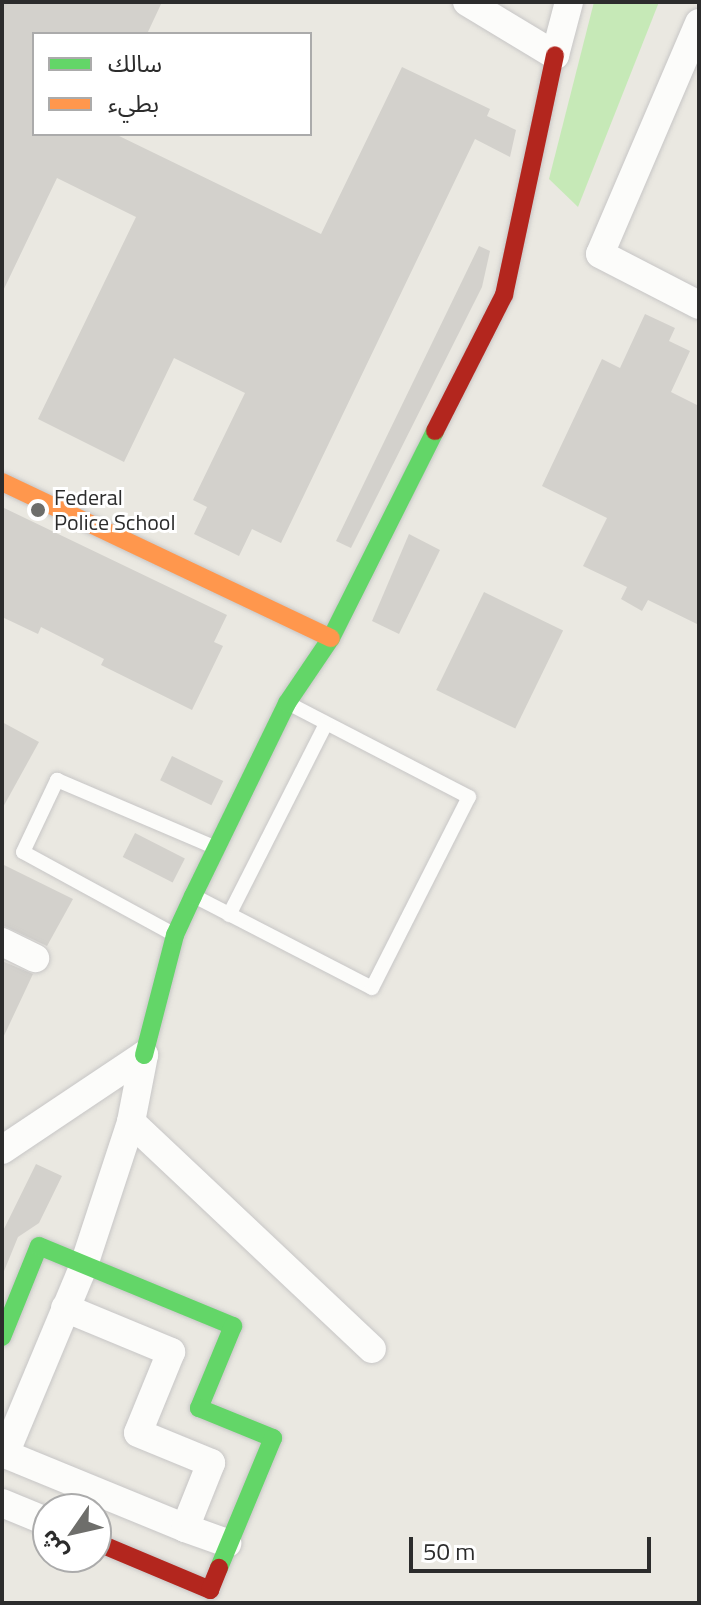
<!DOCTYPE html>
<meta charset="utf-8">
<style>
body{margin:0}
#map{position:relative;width:701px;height:1605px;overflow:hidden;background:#eae8e1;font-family:"Titillium Web","Noto Sans Arabic",sans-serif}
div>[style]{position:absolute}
.green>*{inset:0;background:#c6e9b7}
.building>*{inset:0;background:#d3d1cc;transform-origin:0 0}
.roads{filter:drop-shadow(0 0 2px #c7c6c6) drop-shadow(0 0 2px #c7c6c6)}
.lane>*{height:14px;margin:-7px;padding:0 7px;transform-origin:7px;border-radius:7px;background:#fcfcfa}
.street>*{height:28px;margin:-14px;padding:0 14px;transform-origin:14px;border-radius:14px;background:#fcfcfa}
.fast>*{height:18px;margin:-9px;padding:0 9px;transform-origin:9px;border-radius:9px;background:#63d668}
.slow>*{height:18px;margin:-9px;padding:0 9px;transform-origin:9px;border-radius:9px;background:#ff974d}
.jam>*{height:18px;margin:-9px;padding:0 9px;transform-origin:9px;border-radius:9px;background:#b3261e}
.dots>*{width:22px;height:22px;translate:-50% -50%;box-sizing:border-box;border:4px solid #fff;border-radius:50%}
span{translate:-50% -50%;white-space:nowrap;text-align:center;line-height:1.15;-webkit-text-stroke:6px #fff;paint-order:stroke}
.poi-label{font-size:22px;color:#2c2c2c}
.left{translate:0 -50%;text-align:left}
.frame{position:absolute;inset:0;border:4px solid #2c2c2c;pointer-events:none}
.legend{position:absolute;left:32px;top:32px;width:280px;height:104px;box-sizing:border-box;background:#fff;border:2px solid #ababab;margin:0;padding:10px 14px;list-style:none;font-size:24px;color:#2c2c2c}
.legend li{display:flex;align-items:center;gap:16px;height:40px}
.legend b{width:40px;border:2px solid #ababab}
.north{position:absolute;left:32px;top:1493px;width:80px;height:80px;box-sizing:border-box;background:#fff;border:2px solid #ababab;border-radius:50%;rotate:236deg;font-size:22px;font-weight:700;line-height:32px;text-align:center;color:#2c2c2c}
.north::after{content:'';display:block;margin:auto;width:28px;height:36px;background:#6e6e6b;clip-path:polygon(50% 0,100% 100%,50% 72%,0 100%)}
.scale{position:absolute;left:409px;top:1537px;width:242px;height:36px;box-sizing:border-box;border:4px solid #2c2c2c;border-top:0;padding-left:10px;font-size:24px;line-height:28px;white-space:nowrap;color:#2c2c2c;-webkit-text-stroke:6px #fff;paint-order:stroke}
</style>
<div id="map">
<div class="green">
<i style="clip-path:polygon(594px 2px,659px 2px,578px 207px,549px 179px)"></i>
</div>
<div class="building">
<i style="clip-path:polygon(2px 2px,162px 2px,147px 34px,34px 34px,34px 134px,115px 134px,321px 234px,402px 67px,490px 109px,487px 116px,516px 130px,510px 157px,475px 139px,281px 543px,252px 529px,239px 556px,194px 534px,207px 507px,193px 500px,245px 393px,174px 358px,124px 462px,38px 419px,136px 217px,57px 178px,2px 293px)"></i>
<i style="clip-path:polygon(479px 246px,490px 251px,482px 287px,351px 548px,336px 541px)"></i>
<i style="clip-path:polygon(645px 314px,675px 328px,669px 341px,690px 351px,671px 392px,699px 406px,699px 625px,648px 600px,642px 611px,621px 599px,627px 587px,583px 566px,607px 518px,542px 486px,602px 359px,620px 368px)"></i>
<i style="clip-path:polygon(2px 507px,227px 615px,214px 642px,223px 646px,192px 710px,101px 665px,104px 659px,41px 627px,38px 634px,2px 617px)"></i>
<i style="clip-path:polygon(409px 534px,440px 550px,399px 634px,372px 621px)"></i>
<i style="left:484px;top:592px;width:88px;height:109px;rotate:26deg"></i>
<i style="clip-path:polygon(2px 722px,39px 742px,2px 809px)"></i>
<i style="left:172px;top:756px;width:57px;height:27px;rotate:26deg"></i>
<i style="left:135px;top:833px;width:56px;height:27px;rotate:27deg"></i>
<i style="clip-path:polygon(2px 864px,73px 899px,47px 946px,2px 925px)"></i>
<i style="clip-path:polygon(2px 961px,33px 974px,2px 1040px)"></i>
<i style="clip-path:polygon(36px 1164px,62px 1176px,39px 1223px,18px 1237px,2px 1276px,2px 1233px)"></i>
</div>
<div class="roads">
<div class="lane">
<i style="left:194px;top:896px;width:200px;rotate:27.3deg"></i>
<i style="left:372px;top:988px;width:214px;rotate:-63.1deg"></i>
<i style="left:469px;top:797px;width:204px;rotate:-152.6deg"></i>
<i style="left:229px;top:915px;width:214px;rotate:-63.1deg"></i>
<i style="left:175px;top:935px;width:173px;rotate:-151.4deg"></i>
<i style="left:23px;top:852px;width:80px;rotate:-64.7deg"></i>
<i style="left:57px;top:780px;width:171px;rotate:23.1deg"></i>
</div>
<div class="street">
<i style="left:467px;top:2px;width:103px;rotate:31.1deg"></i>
<i style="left:555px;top:55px;width:55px;rotate:-75.2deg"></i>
<i style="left:699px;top:23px;width:251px;rotate:113.2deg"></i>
<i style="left:600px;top:254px;width:111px;rotate:27.3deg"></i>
<i style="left:2px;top:942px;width:37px;rotate:26deg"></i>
<i style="left:131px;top:1122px;width:151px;rotate:108.2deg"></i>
<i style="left:84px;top:1265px;width:205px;rotate:112.7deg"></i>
<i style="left:5px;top:1454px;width:195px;rotate:22.3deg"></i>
<i style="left:2px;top:1150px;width:171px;rotate:-33.8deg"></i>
<i style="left:144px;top:1055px;width:68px;rotate:101deg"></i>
<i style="left:131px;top:1122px;width:331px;rotate:43.3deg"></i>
<i style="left:65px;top:1308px;width:115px;rotate:22.5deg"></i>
<i style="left:171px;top:1352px;width:87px;rotate:112.2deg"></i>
<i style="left:138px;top:1433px;width:79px;rotate:22.3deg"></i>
<i style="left:211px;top:1463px;width:70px;rotate:111.8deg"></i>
<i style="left:185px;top:1528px;width:45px;rotate:19.7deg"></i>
<i style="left:2px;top:1503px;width:50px;rotate:22.4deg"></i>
</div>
<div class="fast">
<i style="left:144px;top:1055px;width:124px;rotate:-75.5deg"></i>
<i style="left:175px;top:935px;width:43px;rotate:-65.2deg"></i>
<i style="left:193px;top:896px;width:215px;rotate:-64deg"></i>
<i style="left:287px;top:703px;width:78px;rotate:-55.9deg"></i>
<i style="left:331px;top:638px;width:232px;rotate:-63.3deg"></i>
<i style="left:2px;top:1337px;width:98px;rotate:-67.9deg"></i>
<i style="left:39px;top:1246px;width:210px;rotate:22.4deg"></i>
<i style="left:233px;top:1326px;width:89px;rotate:112.5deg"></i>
<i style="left:199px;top:1408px;width:80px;rotate:22.1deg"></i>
<i style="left:273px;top:1438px;width:141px;rotate:112.6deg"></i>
</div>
<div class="slow">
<i style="left:2px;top:482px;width:364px;rotate:25.4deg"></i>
</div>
<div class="jam">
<i style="left:435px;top:431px;width:153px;rotate:-63.1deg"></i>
<i style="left:504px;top:295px;width:245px;rotate:-78deg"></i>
<i style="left:96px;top:1542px;width:124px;rotate:22.8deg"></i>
<i style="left:210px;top:1590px;width:24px;rotate:-68deg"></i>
</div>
</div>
<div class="dots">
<i style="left:38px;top:510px;background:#6e6e6b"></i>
</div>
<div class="poi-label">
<span class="left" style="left:54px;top:510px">Federal<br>Police School</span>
</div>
<div class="frame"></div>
<ul class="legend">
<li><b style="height:10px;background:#63d668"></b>سالك</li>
<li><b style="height:10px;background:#ff974d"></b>بطيء</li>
</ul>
<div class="north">ش</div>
<div class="scale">50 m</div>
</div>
